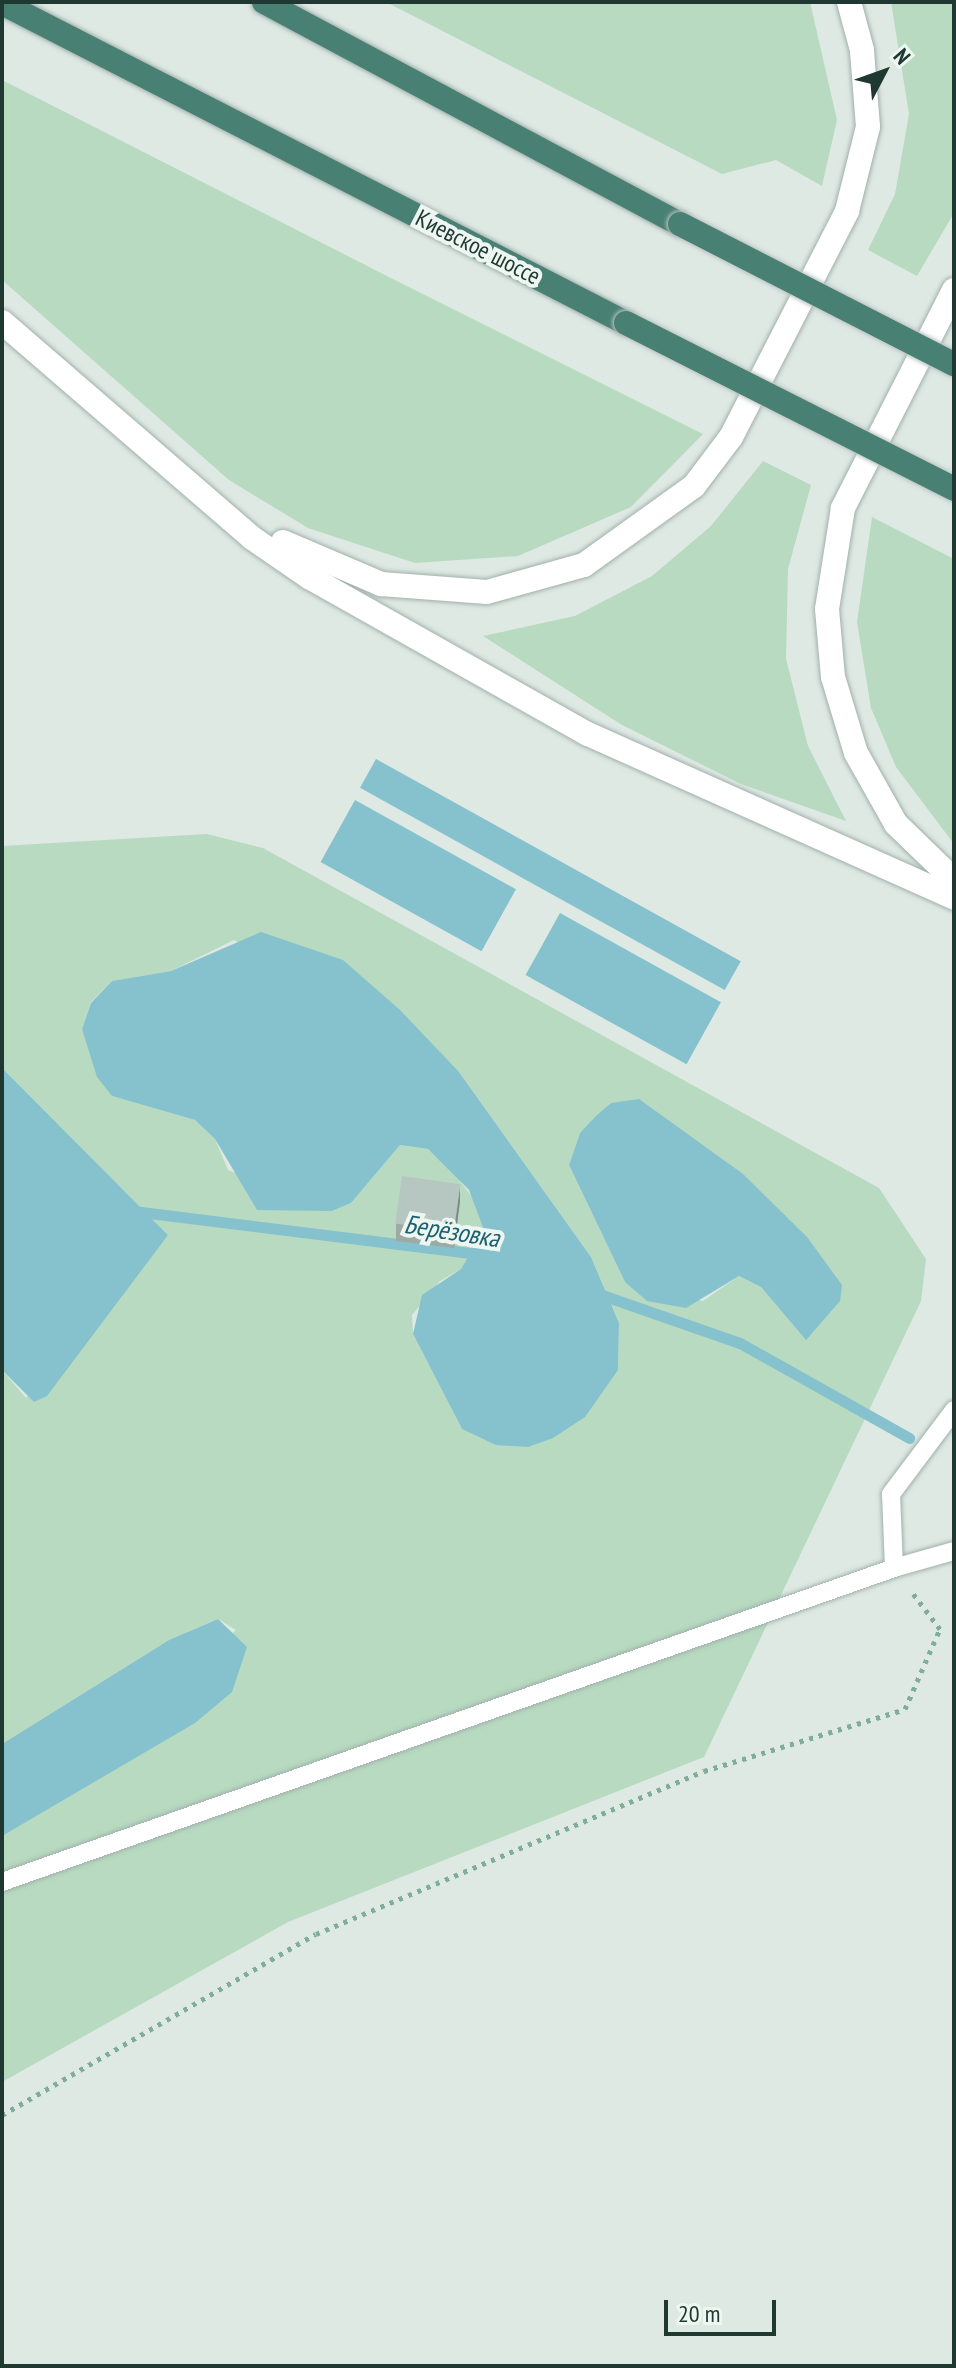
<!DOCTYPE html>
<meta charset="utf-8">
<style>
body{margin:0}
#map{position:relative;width:956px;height:2368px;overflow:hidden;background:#dee9e4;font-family:"PT Sans Narrow",sans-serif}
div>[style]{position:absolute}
.green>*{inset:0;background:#b7dac1}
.water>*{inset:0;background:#86c1ce;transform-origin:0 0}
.stream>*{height:11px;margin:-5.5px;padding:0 5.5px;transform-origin:5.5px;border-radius:5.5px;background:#86c1ce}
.path>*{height:5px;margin-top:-2.5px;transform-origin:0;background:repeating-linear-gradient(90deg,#7fac9f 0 4px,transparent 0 10px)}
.roads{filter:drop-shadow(0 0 2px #a1b0ab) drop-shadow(0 0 2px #a1b0ab)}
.service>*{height:18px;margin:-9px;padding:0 9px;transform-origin:9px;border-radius:9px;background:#fff}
.tertiary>*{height:24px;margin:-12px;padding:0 12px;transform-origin:12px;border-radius:12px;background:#fff}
.trunk>*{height:24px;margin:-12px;padding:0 12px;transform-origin:12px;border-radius:12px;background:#488074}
.bridges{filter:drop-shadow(0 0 2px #bcc3c2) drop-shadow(0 0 2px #bcc3c2)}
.trunk-bridge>*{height:24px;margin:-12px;padding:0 12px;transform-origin:12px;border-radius:12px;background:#488074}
.wall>*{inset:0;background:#9daaa5}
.shaded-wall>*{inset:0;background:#7f8b86}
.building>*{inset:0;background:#b6c6c0;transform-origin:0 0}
span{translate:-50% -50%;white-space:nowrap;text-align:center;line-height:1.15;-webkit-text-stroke:8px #eef6f2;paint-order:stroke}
.street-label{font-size:24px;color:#203832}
.water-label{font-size:26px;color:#1c6171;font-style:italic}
.frame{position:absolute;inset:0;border:4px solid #203832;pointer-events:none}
.north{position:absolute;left:844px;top:32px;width:80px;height:80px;-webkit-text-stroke:6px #eef6f2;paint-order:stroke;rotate:49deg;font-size:22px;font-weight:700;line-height:32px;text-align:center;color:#203832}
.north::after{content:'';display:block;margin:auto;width:28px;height:36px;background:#203832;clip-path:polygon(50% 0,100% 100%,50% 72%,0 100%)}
.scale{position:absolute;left:664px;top:2300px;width:112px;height:36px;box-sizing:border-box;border:4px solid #203832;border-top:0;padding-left:10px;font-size:24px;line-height:28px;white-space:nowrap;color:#203832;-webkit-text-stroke:6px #eef6f2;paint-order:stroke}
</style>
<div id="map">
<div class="green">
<i style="clip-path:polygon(386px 2px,810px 2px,837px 120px,822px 186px,776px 160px,722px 174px)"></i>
<i style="clip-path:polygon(891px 2px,954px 2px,954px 213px,917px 276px,868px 250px,895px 194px,909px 114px)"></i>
<i style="clip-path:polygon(2px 80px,387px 276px,703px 434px,631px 507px,518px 556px,415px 563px,308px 528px,229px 480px,2px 280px)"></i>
<i style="clip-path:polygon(763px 461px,811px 485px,788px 569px,786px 659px,808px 746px,846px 821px,741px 784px,622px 725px,483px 636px,575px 616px,652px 576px,711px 526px)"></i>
<i style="clip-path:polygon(872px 517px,954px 559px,954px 844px,896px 767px,871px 708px,857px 622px)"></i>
<i style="clip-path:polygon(evenodd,207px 834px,263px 848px,879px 1188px,926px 1259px,921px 1301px,704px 1757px,288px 1922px,2px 2082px,2px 1836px,236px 1630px,218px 1619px,169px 1640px,2px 1744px,2px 1370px,26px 1398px,168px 1235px,2px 1068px,2px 846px,207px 834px,234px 940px,459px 1072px,591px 1257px,619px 1323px,618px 1370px,462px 1429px,413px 1334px,412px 1315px,440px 1281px,461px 1269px,485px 1230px,480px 1207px,452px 1171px,428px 1149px,400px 1145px,351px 1203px,332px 1211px,228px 1170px,215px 1139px,195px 1120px,112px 1096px,82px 1029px,91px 1002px,112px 981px,171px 971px,234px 940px,207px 834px,611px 1103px,806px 1340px,761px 1287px,739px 1276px,703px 1301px,625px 1282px,569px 1165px,580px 1133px,611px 1103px)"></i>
</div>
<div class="water">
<i style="left:376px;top:759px;width:417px;height:33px;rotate:29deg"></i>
<i style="left:355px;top:800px;width:184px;height:71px;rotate:29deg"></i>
<i style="left:560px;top:913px;width:184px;height:71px;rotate:29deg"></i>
<i style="clip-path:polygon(261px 932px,343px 960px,400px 1010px,459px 1072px,591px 1257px,619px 1323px,618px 1370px,585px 1417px,553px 1438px,528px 1447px,496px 1445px,462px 1429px,413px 1334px,422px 1295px,461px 1269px,484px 1230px,469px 1190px,428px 1149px,400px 1145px,351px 1203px,332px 1211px,257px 1210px,215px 1139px,195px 1120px,112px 1096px,97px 1077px,82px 1029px,91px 1003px,112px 981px,171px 971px)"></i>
<i style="clip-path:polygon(2px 1068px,168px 1235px,47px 1396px,34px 1402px,2px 1370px)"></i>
<i style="clip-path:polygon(639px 1099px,743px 1174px,807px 1237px,842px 1285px,840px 1301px,806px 1340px,761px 1287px,739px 1276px,686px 1308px,647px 1301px,625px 1282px,569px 1165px,580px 1133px,596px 1116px,611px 1103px)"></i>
<i style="clip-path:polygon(218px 1619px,247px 1647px,232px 1692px,195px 1723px,2px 1836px,2px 1744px,169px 1640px)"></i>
</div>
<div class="stream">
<i style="left:133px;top:1211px;width:354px;rotate:7.1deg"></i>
<i style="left:599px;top:1294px;width:149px;rotate:19.2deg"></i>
<i style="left:740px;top:1343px;width:194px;rotate:29.3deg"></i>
</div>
<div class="path">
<i style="left:2px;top:2115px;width:362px;rotate:-30deg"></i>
<i style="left:316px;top:1934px;width:421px;rotate:-22.8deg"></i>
<i style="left:704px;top:1771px;width:210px;rotate:-17.1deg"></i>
<i style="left:905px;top:1709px;width:87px;rotate:-66.4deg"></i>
<i style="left:940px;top:1629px;width:48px;rotate:-127.3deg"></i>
</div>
<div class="roads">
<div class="service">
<i style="left:894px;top:1568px;width:62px;rotate:-15.8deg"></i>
<i style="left:2px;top:1882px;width:946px;rotate:-19.39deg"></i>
<i style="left:894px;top:1568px;width:74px;rotate:-92.3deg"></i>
<i style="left:891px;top:1494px;width:105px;rotate:-53.1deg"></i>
</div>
<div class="tertiary">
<i style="left:954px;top:290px;width:245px;rotate:117deg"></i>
<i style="left:843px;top:508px;width:102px;rotate:99deg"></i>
<i style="left:827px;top:609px;width:68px;rotate:85deg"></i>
<i style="left:833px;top:677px;width:79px;rotate:73.2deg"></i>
<i style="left:856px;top:753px;width:81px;rotate:60.6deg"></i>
<i style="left:896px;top:824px;width:81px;rotate:44deg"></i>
<i style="left:2px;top:322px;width:330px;rotate:40.8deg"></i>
<i style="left:252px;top:538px;width:69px;rotate:34.4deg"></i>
<i style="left:309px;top:577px;width:320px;rotate:29.4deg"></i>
<i style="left:588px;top:734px;width:401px;rotate:24.1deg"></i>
<i style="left:283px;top:542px;width:107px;rotate:23.2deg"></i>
<i style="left:381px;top:584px;width:106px;rotate:4.3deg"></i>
<i style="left:487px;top:592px;width:101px;rotate:-15.6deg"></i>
<i style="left:584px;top:565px;width:135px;rotate:-35.7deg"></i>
<i style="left:694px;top:486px;width:61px;rotate:-52.9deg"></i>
<i style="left:731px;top:437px;width:254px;rotate:-62.8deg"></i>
<i style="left:847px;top:211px;width:87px;rotate:-76deg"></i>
<i style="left:868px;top:127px;width:77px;rotate:-94.5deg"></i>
<i style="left:862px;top:50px;width:50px;rotate:-105.2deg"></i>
</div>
<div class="trunk">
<i style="left:264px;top:2px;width:472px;rotate:28.1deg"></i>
<i style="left:2px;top:3px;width:701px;rotate:27.15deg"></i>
</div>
</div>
<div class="bridges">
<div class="trunk-bridge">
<i style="left:680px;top:224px;width:308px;rotate:27.1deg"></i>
<i style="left:626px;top:323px;width:368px;rotate:26.8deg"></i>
</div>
</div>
<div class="wall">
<i style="clip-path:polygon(460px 1201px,454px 1248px,396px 1241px,396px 1224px)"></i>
</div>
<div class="shaded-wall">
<i style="clip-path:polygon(460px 1184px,460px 1201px,454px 1248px,454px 1232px)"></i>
</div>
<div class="building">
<i style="left:402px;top:1176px;width:59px;height:48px;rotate:8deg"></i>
</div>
<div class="street-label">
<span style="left:478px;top:247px;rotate:27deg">Киевское шоссе</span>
</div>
<div class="water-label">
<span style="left:452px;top:1231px;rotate:9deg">Берёзовка</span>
</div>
<div class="frame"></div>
<div class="north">N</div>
<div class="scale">20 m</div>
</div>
